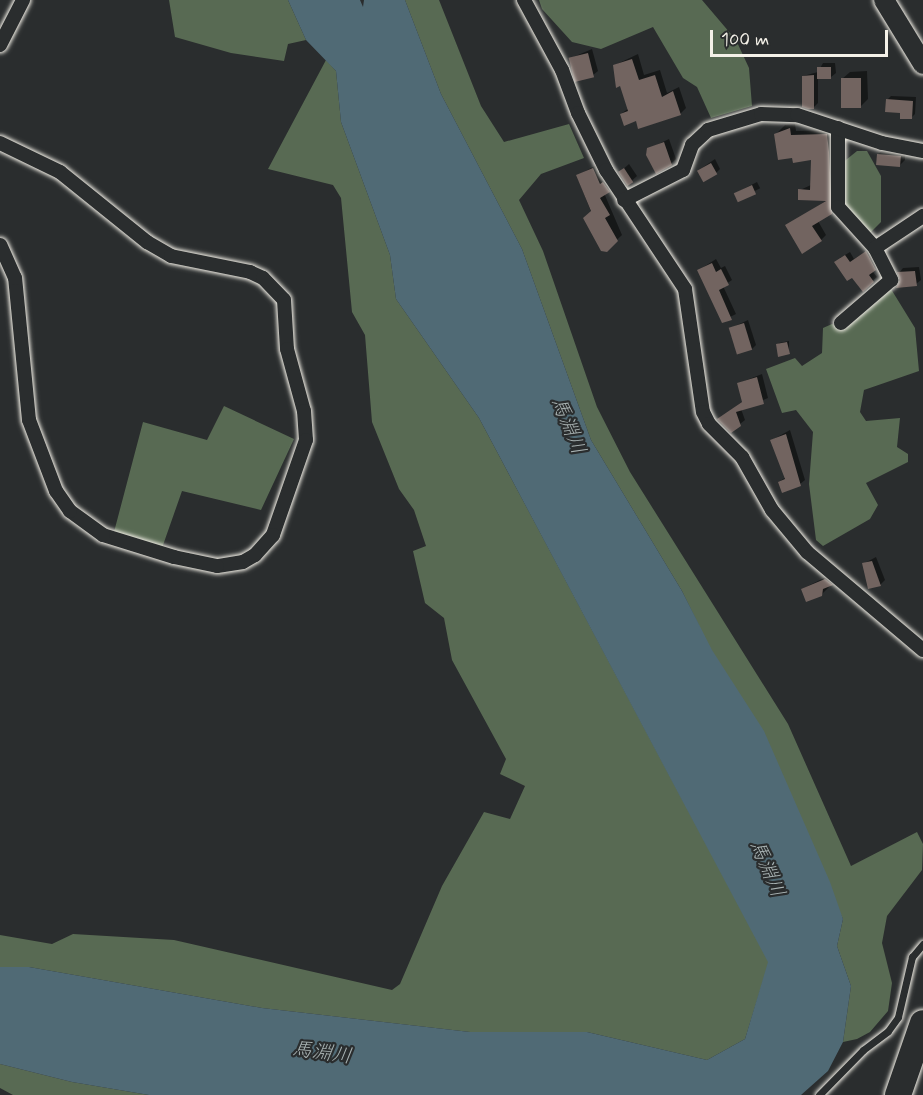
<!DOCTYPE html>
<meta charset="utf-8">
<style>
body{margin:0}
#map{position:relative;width:923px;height:1095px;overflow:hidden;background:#2a2d2e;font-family:Mynerve,"Klee One",sans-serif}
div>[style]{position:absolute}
.green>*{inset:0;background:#586a53}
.water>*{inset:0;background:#506a75}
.shadow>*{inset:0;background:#0007;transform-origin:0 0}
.building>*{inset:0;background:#726460;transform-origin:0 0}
.roads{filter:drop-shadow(0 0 2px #f4f1e8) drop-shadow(0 0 2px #f4f1e8)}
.lane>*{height:7px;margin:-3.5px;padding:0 3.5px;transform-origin:3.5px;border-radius:3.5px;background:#2a2d2e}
.street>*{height:14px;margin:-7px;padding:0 7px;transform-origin:7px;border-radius:7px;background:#2a2d2e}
.secondary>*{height:20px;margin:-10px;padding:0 10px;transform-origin:10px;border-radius:10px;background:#2a2d2e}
.highway>*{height:26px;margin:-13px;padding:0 13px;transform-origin:13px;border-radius:13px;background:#2a2d2e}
span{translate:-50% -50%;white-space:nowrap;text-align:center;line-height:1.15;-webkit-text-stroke:4.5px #2a2d2e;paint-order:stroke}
.water-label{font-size:20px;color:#aab4b4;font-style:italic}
.scale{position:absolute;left:710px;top:30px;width:178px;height:27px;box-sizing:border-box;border:3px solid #f4f1e8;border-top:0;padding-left:8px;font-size:18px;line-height:21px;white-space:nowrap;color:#f4f1e8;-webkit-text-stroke:4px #2a2d2e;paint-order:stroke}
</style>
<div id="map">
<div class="green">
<i style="clip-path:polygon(169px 0,288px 0,306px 40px,288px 44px,284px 61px,231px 53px,175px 37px)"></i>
<i style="clip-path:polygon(405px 0,439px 0,481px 106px,504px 142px,569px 124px,584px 158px,541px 174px,519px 200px,543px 251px,597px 407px,630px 472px,788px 724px,851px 866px,917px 832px,923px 844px,922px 870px,887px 916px,882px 943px,892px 983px,888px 1011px,870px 1032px,857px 1039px,843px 1042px,851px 986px,837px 946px,843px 919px,682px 591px,591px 440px,522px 249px,441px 94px)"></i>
<i style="clip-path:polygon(539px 0,702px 0,736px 40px,749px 68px,752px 106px,711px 118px,697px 87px,683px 78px,653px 27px,601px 49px,572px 42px,542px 9px)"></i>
<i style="clip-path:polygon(326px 60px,336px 71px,341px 122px,390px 255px,396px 299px,479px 418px,769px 962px,745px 1039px,707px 1060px,587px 1032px,470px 1032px,262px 1008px,29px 967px,0 967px,0 935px,52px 944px,73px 934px,174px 940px,392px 990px,400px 984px,442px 886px,484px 812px,510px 819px,525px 786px,500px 774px,506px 759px,452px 660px,444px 618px,425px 603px,413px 551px,426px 546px,414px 510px,399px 489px,372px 422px,365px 335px,352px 312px,341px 198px,333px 185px,268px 169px)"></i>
<i style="clip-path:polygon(857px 151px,867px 151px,881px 176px,881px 222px,869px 234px,841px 202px,841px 164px)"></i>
<i style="clip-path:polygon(891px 289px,915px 328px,919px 371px,864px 390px,860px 412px,866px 421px,900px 418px,897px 447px,908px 454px,908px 462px,866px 483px,878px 505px,870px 519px,823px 546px,816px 540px,809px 484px,813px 432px,796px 410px,782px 413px,766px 369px,795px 358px,802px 366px,822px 353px,823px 328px,832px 324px,845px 329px)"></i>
<i style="clip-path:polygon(224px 406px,294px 439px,261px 510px,182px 491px,162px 548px,114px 532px,143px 422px,207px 440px)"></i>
<i style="clip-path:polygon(0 1064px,72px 1082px,149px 1095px,13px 1095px,0 1088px)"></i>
</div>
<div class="water">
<i style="clip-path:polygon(288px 0,360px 0,363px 7px,364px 0,405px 0,441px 94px,522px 249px,591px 440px,682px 591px,712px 650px,764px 731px,830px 882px,843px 919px,837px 946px,851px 986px,843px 1042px,828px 1071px,801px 1095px,149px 1095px,72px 1082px,0 1064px,0 967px,29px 967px,262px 1008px,470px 1032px,587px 1032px,707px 1060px,745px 1039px,768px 962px,479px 418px,396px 299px,390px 255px,341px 122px,336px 71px,306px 40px)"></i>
</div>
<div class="shadow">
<i style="clip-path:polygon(592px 49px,598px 71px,593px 75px,571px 58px)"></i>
<i style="clip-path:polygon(638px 54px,644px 75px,660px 70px,667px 93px,679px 87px,686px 108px,680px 114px,637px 120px,621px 114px,629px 108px,615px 65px)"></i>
<i style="clip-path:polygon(823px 63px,835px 63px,836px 73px,831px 77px,818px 78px,818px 103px,814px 107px,803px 76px,818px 72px)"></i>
<i style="clip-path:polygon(867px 71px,868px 99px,861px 106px,842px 79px,850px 72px)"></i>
<i style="clip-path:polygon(891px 96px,916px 97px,915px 114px,911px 118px,902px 111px,887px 100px)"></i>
<i style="clip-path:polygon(795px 124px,796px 131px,832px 130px,837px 207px,818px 221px,826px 235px,821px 240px,787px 226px,827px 200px,800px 190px,811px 185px,813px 159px,793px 156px,776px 134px,785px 125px)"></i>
<i style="clip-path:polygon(669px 139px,676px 159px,671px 164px,648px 149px)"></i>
<i style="clip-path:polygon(883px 150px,905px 152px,905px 160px,900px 165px,878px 154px)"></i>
<i style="clip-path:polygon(715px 159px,720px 169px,716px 173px,699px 170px)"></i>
<i style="clip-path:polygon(598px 164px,605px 181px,608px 178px,613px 186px,604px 193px,622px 235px,606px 250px,577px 176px)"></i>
<i style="clip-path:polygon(629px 164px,637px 176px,628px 184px,620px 172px)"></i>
<i style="left:757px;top:182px;width:7px;height:24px;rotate:63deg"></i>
<i style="clip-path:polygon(870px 249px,879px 265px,872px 271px,877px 277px,863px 290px,840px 258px,850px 252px,854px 259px)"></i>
<i style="clip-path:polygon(716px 259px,721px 268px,725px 266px,732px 280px,723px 286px,736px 314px,722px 321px,699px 270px)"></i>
<i style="clip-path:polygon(919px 267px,921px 280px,916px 284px,902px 280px,899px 273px,903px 268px)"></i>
<i style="clip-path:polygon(748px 320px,756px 345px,752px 349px,731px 328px)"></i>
<i style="clip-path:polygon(789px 341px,789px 353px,778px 345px,779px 343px)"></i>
<i style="clip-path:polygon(762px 374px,768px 398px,741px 409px,745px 420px,731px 431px,719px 419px,743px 401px,739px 383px)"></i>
<i style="clip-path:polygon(790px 430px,805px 480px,800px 484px,779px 482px,786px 477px,772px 440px)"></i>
<i style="clip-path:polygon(876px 557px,885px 580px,880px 585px,863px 564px)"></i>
<i style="clip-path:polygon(830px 575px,836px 580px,821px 595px,802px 589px)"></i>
</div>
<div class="building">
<i style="left:588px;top:53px;width:25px;height:20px;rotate:76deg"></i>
<i style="clip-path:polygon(632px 59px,639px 80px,655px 75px,662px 97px,673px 91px,681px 115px,638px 129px,636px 121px,624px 126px,620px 114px,628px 111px,620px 86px,616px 88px,613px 65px)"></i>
<i style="left:817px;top:67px;width:14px;height:12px"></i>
<i style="clip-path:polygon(814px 75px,814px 109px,808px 109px,802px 107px,802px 76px)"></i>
<i style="left:841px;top:78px;width:20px;height:30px"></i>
<i style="clip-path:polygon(886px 99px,913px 101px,912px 119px,900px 119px,900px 113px,885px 112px)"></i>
<i style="clip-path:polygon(790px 128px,791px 135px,827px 134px,829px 152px,832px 214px,812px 226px,822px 241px,802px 254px,785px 225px,826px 201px,798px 200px,798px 189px,810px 190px,811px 160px,793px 163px,792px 158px,778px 160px,774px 134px)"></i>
<i style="clip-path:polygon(664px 142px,672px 165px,656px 174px,646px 155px,647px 148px)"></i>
<i style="left:877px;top:154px;width:24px;height:11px;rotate:5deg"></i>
<i style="left:711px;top:163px;width:13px;height:16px;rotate:61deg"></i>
<i style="clip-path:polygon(593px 168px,600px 184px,603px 182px,610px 192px,600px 198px,610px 215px,605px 218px,618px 241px,607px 252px,601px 251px,583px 218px,591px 211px,576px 175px)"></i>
<i style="left:624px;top:168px;width:17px;height:7px;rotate:57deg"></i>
<i style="left:752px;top:185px;width:10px;height:20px;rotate:66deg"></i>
<i style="clip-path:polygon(866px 251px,876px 270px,869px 275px,874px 282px,863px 292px,852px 278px,847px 281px,834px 262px,845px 255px,850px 262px)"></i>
<i style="clip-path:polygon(712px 263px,716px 272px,721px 269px,729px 285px,719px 290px,732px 320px,722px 323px,697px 270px)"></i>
<i style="clip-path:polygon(915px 271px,917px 286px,896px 288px,900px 280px,897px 272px)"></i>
<i style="left:744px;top:323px;width:28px;height:16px;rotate:73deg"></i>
<i style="clip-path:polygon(787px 342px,790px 354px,778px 357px,776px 344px)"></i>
<i style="clip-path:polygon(757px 377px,764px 404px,736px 412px,741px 426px,731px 433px,717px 419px,742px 402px,737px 383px)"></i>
<i style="clip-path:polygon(786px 434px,801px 486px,782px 493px,778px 482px,785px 479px,770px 440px)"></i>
<i style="clip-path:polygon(872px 561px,881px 586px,868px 589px,862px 563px)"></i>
<i style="clip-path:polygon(825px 579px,833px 585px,823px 589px,822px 596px,806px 602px,801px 589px)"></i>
</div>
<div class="roads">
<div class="lane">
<i style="left:819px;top:1095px;width:63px;rotate:-45.6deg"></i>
<i style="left:863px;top:1050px;width:31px;rotate:-37deg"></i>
<i style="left:888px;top:1031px;width:17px;rotate:-54deg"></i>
<i style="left:898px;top:1017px;width:62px;rotate:-76.9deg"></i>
<i style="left:912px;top:957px;width:17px;rotate:-50deg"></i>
</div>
<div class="street">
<i style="left:524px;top:0;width:80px;rotate:61.5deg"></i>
<i style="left:562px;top:70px;width:46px;rotate:69.6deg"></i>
<i style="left:578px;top:113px;width:64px;rotate:63.8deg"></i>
<i style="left:606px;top:170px;width:143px;rotate:56.4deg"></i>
<i style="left:685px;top:289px;width:124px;rotate:81.7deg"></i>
<i style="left:703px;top:412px;width:13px;rotate:63deg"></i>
<i style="left:709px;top:424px;width:47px;rotate:45deg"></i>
<i style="left:742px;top:457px;width:61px;rotate:60.5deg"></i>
<i style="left:772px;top:510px;width:55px;rotate:50.2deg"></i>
<i style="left:807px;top:552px;width:152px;rotate:40.2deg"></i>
<i style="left:0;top:45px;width:51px;rotate:-62.9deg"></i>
<i style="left:838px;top:128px;width:79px;rotate:90deg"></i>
<i style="left:838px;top:207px;width:55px;rotate:47.9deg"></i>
<i style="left:875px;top:248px;width:36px;rotate:63deg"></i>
<i style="left:891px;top:280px;width:66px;rotate:139.3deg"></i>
<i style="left:0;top:143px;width:67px;rotate:25.8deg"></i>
<i style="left:60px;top:172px;width:112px;rotate:38.8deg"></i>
<i style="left:147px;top:242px;width:28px;rotate:30deg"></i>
<i style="left:171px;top:256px;width:81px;rotate:11.4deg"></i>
<i style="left:250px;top:272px;width:14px;rotate:25deg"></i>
<i style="left:263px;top:278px;width:30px;rotate:46deg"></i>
<i style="left:284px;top:300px;width:49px;rotate:86.5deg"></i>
<i style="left:287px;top:349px;width:64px;rotate:74.7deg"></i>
<i style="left:304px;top:411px;width:29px;rotate:86deg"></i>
<i style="left:306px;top:440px;width:101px;rotate:109.2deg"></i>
<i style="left:273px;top:535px;width:27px;rotate:132deg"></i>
<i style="left:255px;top:555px;width:14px;rotate:150deg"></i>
<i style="left:243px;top:562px;width:26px;rotate:171deg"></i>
<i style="left:217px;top:566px;width:44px;rotate:-168.2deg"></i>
<i style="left:174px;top:557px;width:74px;rotate:-162.8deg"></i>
<i style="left:103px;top:535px;width:41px;rotate:-144deg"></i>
<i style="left:70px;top:511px;width:24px;rotate:-125deg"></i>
<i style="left:56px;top:491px;width:76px;rotate:-110.8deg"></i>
<i style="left:29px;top:420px;width:143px;rotate:-95.6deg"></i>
<i style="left:15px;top:278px;width:36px;rotate:-114deg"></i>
<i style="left:624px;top:200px;width:66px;rotate:-27deg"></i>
<i style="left:683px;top:170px;width:27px;rotate:-70deg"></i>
<i style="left:692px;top:145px;width:22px;rotate:-43deg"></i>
<i style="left:708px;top:130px;width:55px;rotate:-16.8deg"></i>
<i style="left:761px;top:114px;width:36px;rotate:2deg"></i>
<i style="left:797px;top:115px;width:89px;rotate:18.2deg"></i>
<i style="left:882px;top:143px;width:42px;rotate:11deg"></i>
<i style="left:875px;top:248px;width:58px;rotate:-33.7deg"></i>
</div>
<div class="secondary">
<i style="left:884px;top:0;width:75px;rotate:58.6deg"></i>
</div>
<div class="highway">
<i style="left:898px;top:1095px;width:76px;rotate:-70.9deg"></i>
</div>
</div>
<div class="water-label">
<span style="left:568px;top:426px;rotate:68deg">馬淵川</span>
<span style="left:767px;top:869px;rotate:67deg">馬淵川</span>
<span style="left:322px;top:1053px;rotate:8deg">馬淵川</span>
</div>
<div class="scale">100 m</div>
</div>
